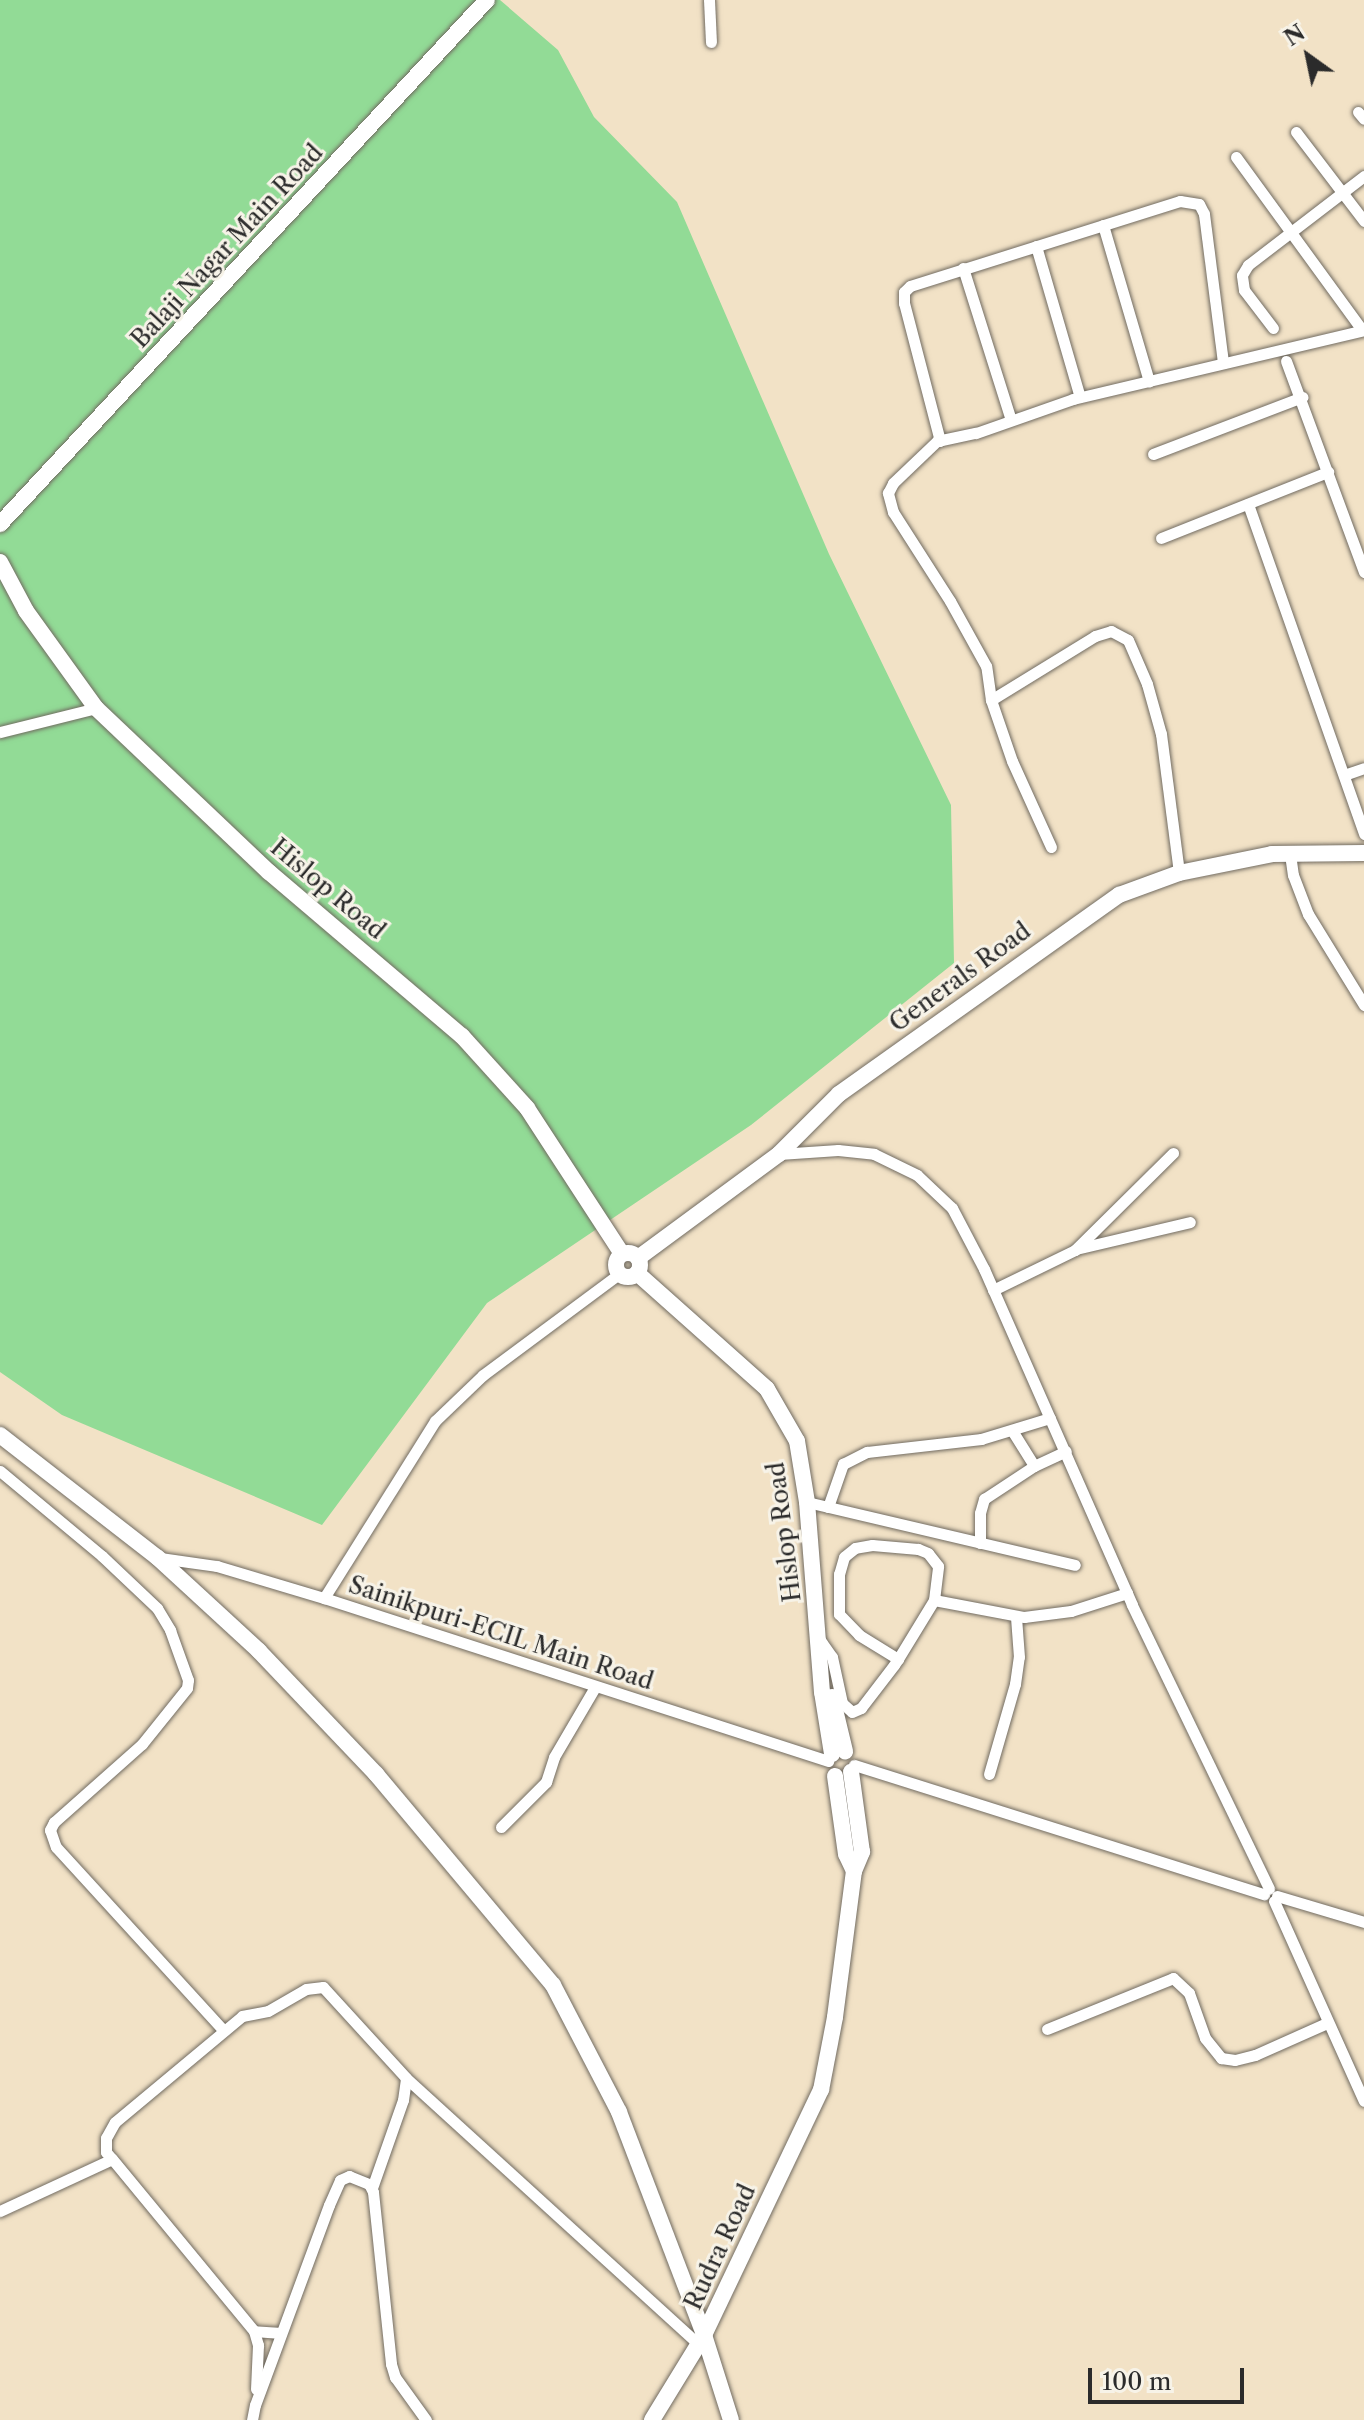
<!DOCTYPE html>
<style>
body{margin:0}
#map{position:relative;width:1364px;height:2420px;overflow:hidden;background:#f2e2c6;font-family:"Libre Caslon Text",serif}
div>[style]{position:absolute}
.green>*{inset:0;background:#92db96}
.roads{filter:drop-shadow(0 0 2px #716b61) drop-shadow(0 0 2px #716b61)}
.street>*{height:11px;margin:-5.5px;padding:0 5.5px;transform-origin:5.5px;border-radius:5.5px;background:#fff}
.secondary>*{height:16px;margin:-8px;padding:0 8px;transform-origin:8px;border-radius:8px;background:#fff}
.secondary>.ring{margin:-8px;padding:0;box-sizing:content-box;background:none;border:16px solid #fff;border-radius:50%}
span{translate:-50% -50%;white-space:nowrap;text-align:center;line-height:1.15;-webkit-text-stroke:6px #f7f3e8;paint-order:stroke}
.street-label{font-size:24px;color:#2b2b2b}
.north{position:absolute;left:1268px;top:16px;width:80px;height:80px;-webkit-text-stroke:6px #f7f3e8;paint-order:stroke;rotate:327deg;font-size:22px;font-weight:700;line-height:32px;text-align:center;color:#2b2b2b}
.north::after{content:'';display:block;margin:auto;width:28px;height:36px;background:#2b2b2b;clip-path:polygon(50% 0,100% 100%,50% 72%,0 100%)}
.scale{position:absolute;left:1088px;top:2368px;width:156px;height:36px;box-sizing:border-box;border:4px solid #2b2b2b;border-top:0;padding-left:10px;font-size:24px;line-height:28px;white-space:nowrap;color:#2b2b2b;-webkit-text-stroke:6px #f7f3e8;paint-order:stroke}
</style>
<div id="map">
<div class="green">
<i style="clip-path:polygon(0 0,500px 0,558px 50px,594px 117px,677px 202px,829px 554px,951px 805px,954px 963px,751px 1125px,487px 1303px,322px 1525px,62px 1415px,0 1372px)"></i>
</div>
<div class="roads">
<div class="street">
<i style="left:709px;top:0;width:42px;rotate:87.3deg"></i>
<i style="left:1358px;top:112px;width:9px;rotate:49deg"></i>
<i style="left:1296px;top:132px;width:112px;rotate:52.6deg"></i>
<i style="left:1236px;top:157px;width:214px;rotate:53.9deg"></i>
<i style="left:1103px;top:225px;width:163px;rotate:73.6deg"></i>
<i style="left:1036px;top:246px;width:157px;rotate:73.8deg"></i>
<i style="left:963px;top:268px;width:159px;rotate:72.5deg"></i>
<i style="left:1273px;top:328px;width:48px;rotate:-127.3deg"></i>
<i style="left:1244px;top:290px;width:15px;rotate:-98deg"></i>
<i style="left:1242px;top:275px;width:12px;rotate:-59deg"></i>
<i style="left:1248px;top:265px;width:146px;rotate:-37.5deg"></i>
<i style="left:1286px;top:361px;width:225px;rotate:69.7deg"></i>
<i style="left:940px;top:441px;width:143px;rotate:-104.6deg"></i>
<i style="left:904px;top:303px;width:11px;rotate:-90deg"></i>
<i style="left:904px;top:292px;width:8px;rotate:-45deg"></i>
<i style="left:910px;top:286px;width:283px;rotate:-17.5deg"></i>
<i style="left:1180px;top:201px;width:19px;rotate:9deg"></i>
<i style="left:1199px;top:204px;width:11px;rotate:63deg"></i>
<i style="left:1204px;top:214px;width:150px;rotate:82.7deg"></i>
<i style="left:1153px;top:454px;width:160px;rotate:-20.9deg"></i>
<i style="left:1248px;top:504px;width:350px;rotate:70.6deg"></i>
<i style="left:1161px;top:538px;width:180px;rotate:-21.6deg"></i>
<i style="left:991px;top:700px;width:122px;rotate:-31.6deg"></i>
<i style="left:1095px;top:636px;width:17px;rotate:-17deg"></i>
<i style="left:1111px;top:631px;width:19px;rotate:28deg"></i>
<i style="left:1128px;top:640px;width:48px;rotate:66.6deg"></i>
<i style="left:1147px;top:684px;width:52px;rotate:74.4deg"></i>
<i style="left:1161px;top:734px;width:140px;rotate:82.6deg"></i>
<i style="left:0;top:732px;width:99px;rotate:-14deg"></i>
<i style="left:1344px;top:775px;width:21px;rotate:-19deg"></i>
<i style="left:1051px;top:847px;width:94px;rotate:-114.4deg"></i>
<i style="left:1012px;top:761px;width:65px;rotate:-109deg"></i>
<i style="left:991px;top:700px;width:34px;rotate:-98deg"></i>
<i style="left:986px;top:666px;width:74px;rotate:-119deg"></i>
<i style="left:950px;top:601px;width:106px;rotate:-122.6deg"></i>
<i style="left:893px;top:512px;width:20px;rotate:-105deg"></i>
<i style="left:888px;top:493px;width:11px;rotate:-63deg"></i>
<i style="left:893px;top:483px;width:61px;rotate:-43.7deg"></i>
<i style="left:937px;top:441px;width:40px;rotate:-12deg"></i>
<i style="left:976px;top:433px;width:103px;rotate:-19.3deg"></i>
<i style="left:1073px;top:399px;width:299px;rotate:-13.3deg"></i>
<i style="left:1290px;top:854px;width:21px;rotate:82deg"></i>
<i style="left:1293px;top:875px;width:42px;rotate:69deg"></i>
<i style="left:1308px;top:914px;width:107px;rotate:58.4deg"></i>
<i style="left:779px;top:1154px;width:59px;rotate:-3.9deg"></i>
<i style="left:838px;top:1150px;width:36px;rotate:6deg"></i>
<i style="left:874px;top:1154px;width:48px;rotate:26deg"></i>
<i style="left:917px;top:1175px;width:48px;rotate:43.3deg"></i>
<i style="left:952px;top:1208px;width:69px;rotate:62.3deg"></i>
<i style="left:984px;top:1269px;width:367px;rotate:66.2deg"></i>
<i style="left:1132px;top:1605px;width:315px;rotate:64.2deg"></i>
<i style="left:1076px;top:1249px;width:117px;rotate:-13.3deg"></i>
<i style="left:993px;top:1290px;width:91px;rotate:-26deg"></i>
<i style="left:1075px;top:1250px;width:138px;rotate:-44.7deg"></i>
<i style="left:1013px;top:1432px;width:40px;rotate:58deg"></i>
<i style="left:0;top:1471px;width:133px;rotate:39.8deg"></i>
<i style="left:102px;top:1556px;width:76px;rotate:43.4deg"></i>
<i style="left:157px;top:1608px;width:26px;rotate:59deg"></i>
<i style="left:170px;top:1630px;width:53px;rotate:70.2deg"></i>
<i style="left:188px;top:1680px;width:8px;rotate:97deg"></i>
<i style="left:187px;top:1688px;width:72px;rotate:128.8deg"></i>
<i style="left:142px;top:1744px;width:118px;rotate:138.4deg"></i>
<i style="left:54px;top:1822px;width:9px;rotate:117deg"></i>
<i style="left:50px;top:1830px;width:18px;rotate:71deg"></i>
<i style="left:56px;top:1847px;width:248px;rotate:47.6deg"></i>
<i style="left:807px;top:1502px;width:275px;rotate:13.2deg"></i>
<i style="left:828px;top:1507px;width:46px;rotate:-70.8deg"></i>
<i style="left:843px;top:1464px;width:27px;rotate:-27deg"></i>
<i style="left:867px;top:1452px;width:115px;rotate:-6.5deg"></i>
<i style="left:981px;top:1439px;width:72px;rotate:-16.9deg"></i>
<i style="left:980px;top:1543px;width:30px;rotate:-90deg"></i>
<i style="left:980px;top:1513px;width:15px;rotate:-74deg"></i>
<i style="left:984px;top:1499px;width:60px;rotate:-33.4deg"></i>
<i style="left:1034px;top:1466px;width:35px;rotate:-25deg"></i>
<i style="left:160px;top:1558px;width:58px;rotate:8deg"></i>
<i style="left:217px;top:1566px;width:112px;rotate:16.7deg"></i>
<i style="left:324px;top:1598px;width:530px;rotate:17.92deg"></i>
<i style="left:324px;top:1598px;width:209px;rotate:-57.9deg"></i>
<i style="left:435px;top:1421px;width:66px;rotate:-43.8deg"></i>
<i style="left:483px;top:1375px;width:169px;rotate:-36.6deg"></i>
<i style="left:934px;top:1600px;width:92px;rotate:10.7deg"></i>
<i style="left:1024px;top:1617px;width:47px;rotate:-7.3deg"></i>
<i style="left:1071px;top:1611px;width:59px;rotate:-17.8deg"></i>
<i style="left:820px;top:1640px;width:21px;rotate:55deg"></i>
<i style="left:832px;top:1657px;width:47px;rotate:77.7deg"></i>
<i style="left:842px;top:1703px;width:13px;rotate:42deg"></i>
<i style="left:852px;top:1712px;width:10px;rotate:-24deg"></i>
<i style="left:861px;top:1708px;width:54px;rotate:-52.5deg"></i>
<i style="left:894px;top:1665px;width:7px;rotate:-56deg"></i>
<i style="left:898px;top:1659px;width:69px;rotate:-58.6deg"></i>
<i style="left:934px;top:1600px;width:34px;rotate:-83deg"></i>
<i style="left:938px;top:1566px;width:16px;rotate:-128deg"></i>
<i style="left:928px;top:1553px;width:11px;rotate:-158deg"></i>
<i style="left:918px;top:1549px;width:46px;rotate:-175deg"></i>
<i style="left:872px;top:1545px;width:17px;rotate:170deg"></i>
<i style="left:855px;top:1548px;width:14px;rotate:141deg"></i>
<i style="left:844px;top:1557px;width:18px;rotate:106deg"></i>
<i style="left:839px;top:1574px;width:40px;rotate:90deg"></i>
<i style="left:839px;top:1614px;width:29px;rotate:46deg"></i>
<i style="left:859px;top:1635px;width:46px;rotate:31.6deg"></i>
<i style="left:854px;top:1765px;width:430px;rotate:17.5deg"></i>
<i style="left:989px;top:1774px;width:94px;rotate:-73.9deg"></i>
<i style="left:1015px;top:1684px;width:27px;rotate:-82deg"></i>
<i style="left:1019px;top:1657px;width:40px;rotate:-94.3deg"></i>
<i style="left:501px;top:1827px;width:64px;rotate:-45deg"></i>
<i style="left:546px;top:1782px;width:26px;rotate:-72deg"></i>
<i style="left:554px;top:1757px;width:81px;rotate:-59.6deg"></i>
<i style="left:1277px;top:1896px;width:91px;rotate:16.6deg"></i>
<i style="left:1274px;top:1901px;width:219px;rotate:65.8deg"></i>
<i style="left:1047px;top:2029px;width:136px;rotate:-22deg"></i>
<i style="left:1173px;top:1978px;width:22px;rotate:43deg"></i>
<i style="left:1189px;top:1993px;width:48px;rotate:70.4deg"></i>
<i style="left:1205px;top:2038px;width:26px;rotate:51deg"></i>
<i style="left:1221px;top:2058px;width:14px;rotate:8deg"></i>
<i style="left:1235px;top:2060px;width:21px;rotate:-14deg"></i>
<i style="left:1255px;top:2055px;width:79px;rotate:-24deg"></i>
<i style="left:372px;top:2188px;width:93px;rotate:-70.6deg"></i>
<i style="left:403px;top:2100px;width:22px;rotate:-82deg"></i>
<i style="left:0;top:2211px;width:123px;rotate:-24.9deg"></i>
<i style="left:254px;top:2331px;width:15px;rotate:74deg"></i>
<i style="left:258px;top:2345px;width:44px;rotate:92.6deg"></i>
<i style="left:281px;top:2333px;width:27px;rotate:-176deg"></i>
<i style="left:254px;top:2331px;width:223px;rotate:-129.5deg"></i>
<i style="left:112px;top:2159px;width:9px;rotate:-131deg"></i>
<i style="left:106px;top:2152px;width:14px;rotate:-90deg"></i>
<i style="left:106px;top:2138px;width:18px;rotate:-61deg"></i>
<i style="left:115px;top:2122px;width:165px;rotate:-39.8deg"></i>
<i style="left:242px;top:2016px;width:26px;rotate:-11deg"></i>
<i style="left:268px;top:2011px;width:44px;rotate:-30.1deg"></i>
<i style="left:306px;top:1989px;width:17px;rotate:-7deg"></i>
<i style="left:323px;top:1987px;width:123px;rotate:47.6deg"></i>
<i style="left:406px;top:2078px;width:396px;rotate:42.3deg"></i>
<i style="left:252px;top:2420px;width:15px;rotate:-79deg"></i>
<i style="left:255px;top:2405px;width:213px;rotate:-69.7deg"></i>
<i style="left:329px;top:2205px;width:27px;rotate:-66deg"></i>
<i style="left:340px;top:2180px;width:10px;rotate:-24deg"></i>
<i style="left:349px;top:2176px;width:22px;rotate:22deg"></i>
<i style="left:369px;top:2184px;width:9px;rotate:63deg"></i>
<i style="left:373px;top:2192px;width:173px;rotate:84deg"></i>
<i style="left:391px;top:2364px;width:14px;rotate:73deg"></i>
<i style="left:395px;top:2377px;width:53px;rotate:54.2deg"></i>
</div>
<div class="secondary">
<i style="left:0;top:524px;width:715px;rotate:-47.1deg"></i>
<i style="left:0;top:562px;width:55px;rotate:62deg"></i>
<i style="left:26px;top:611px;width:120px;rotate:54.2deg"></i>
<i style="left:96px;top:708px;width:238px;rotate:43.5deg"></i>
<i style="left:269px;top:872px;width:253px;rotate:40.4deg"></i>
<i style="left:462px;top:1036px;width:97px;rotate:47.9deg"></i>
<i style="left:527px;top:1108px;width:174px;rotate:56.9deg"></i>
<i class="ring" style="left:616px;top:1253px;width:8px;height:8px"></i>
<i style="left:638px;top:1258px;width:175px;rotate:-36.4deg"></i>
<i style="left:779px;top:1154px;width:85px;rotate:-45deg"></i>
<i style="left:839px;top:1094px;width:344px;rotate:-35.4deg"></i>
<i style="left:1119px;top:895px;width:64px;rotate:-20.1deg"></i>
<i style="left:1179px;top:873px;width:95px;rotate:-11.5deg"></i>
<i style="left:1272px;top:854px;width:92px;rotate:-0.6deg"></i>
<i style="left:637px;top:1273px;width:174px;rotate:41.7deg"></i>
<i style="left:767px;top:1389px;width:60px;rotate:60deg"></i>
<i style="left:797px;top:1441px;width:62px;rotate:80.7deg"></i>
<i style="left:807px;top:1502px;width:191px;rotate:85.5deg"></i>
<i style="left:822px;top:1692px;width:63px;rotate:80.8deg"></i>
<i style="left:0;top:1435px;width:200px;rotate:37.9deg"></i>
<i style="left:158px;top:1558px;width:137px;rotate:42.6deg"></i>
<i style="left:259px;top:1651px;width:170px;rotate:46.4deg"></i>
<i style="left:376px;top:1774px;width:275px;rotate:50deg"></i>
<i style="left:553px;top:1985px;width:143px;rotate:62.5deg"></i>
<i style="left:619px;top:2112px;width:239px;rotate:69.1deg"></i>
<i style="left:704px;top:2335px;width:89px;rotate:72.4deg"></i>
<i style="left:832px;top:1697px;width:56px;rotate:76.5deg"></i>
<i style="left:835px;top:1776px;width:79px;rotate:82deg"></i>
<i style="left:846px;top:1854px;width:19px;rotate:65deg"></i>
<i style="left:652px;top:2420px;width:100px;rotate:-58.5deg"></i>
<i style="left:704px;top:2335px;width:272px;rotate:-64.5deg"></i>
<i style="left:821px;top:2090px;width:74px;rotate:-79.1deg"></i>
<i style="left:835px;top:2017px;width:147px;rotate:-82.6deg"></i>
<i style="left:854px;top:1871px;width:21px;rotate:-67deg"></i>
<i style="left:862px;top:1852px;width:81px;rotate:-97.8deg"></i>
</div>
</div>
<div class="street-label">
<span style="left:227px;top:246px;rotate:-47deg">Balaji Nagar Main Road</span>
<span style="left:328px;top:889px;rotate:40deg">Hislop Road</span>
<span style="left:960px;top:977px;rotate:-36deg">Generals Road</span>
<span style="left:784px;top:1532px;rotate:-97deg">Hislop Road</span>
<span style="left:501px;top:1633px;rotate:18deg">Sainikpuri-ECIL Main Road</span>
<span style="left:720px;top:2247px;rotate:-65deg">Rudra Road</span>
</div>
<div class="north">N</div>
<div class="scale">100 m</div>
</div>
